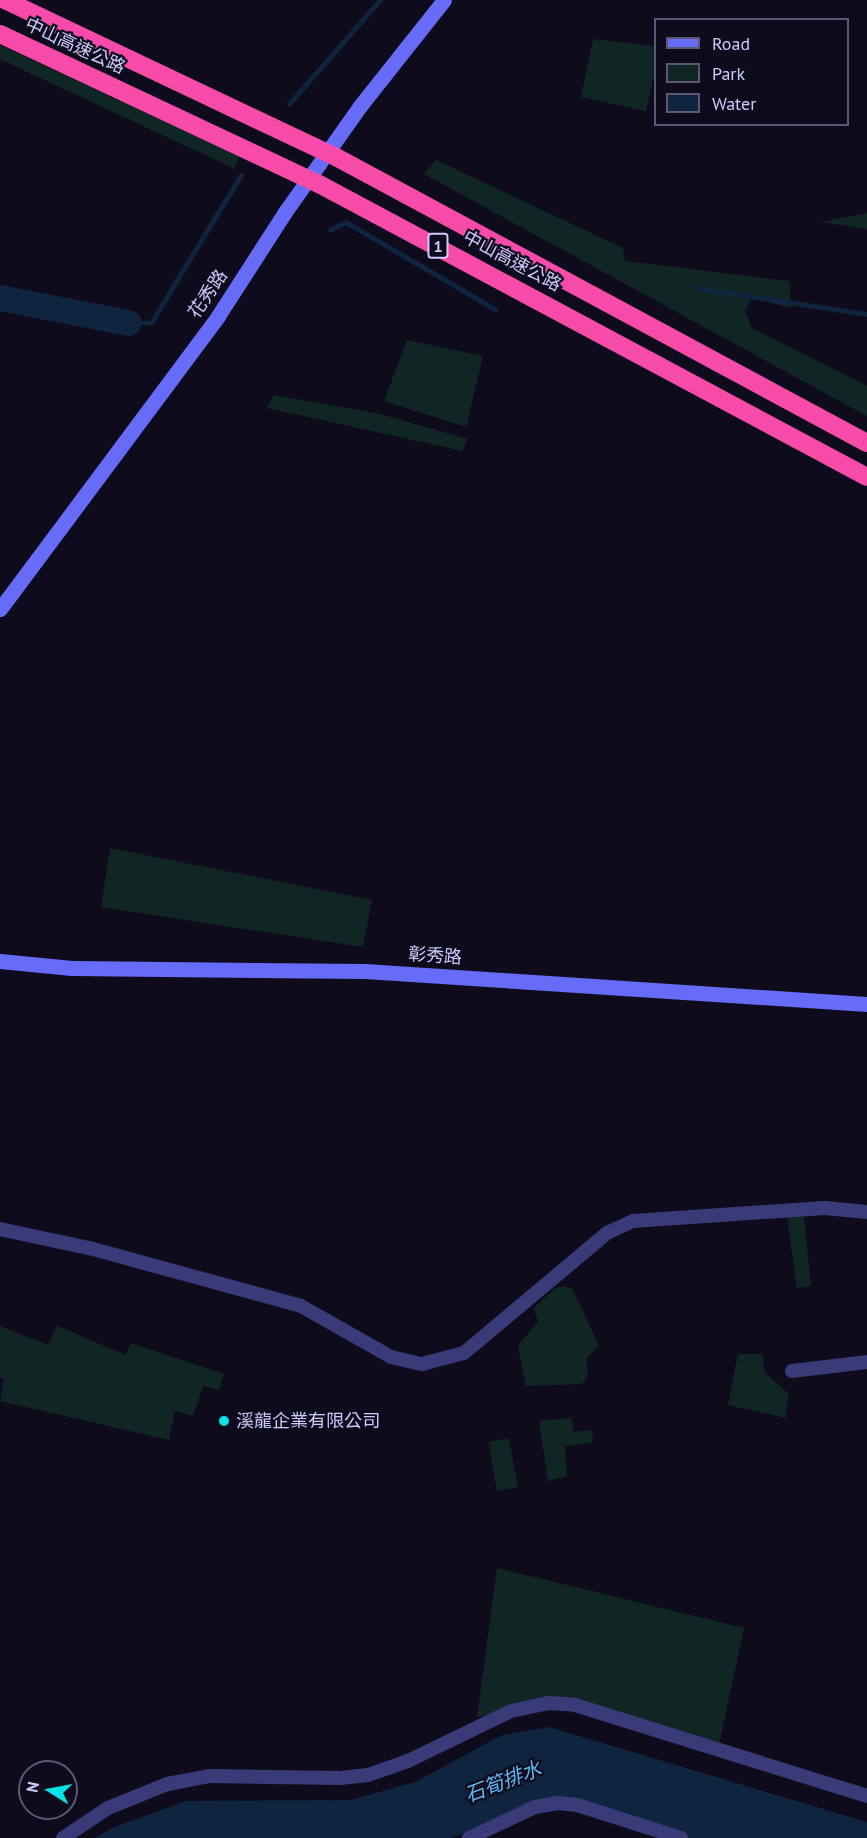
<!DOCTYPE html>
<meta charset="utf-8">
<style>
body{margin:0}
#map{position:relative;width:867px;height:1838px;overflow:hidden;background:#0e0c1c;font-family:"PT Sans","Noto Sans TC",sans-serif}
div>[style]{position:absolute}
.green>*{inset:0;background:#102624;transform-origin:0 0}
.water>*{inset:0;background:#0e243f}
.stream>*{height:4.5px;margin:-2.25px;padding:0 2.25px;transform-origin:2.25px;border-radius:2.25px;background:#0e243f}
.river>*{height:26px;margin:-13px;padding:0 13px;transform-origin:13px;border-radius:13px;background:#0e243f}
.street>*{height:14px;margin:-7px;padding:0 7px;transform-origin:7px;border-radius:7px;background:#393b79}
.secondary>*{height:15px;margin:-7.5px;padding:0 7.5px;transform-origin:7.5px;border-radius:7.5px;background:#666cf8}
.highway>*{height:18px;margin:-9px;padding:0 9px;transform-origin:9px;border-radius:9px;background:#f74ba9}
.dots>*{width:16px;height:16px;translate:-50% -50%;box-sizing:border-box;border:3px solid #0e0c1c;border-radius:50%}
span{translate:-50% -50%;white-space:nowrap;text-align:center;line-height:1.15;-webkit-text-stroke:4.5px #0e0c1c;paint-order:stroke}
.shield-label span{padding:2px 4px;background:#0e0c1c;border:2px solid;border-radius:4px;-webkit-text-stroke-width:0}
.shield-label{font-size:16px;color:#cccafd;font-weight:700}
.street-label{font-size:18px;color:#cccafd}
.poi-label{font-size:18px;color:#cccafd}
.left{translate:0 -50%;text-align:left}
.water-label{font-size:20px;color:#5dbaf8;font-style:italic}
.legend{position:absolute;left:654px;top:18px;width:195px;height:108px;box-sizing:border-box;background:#0e0c1c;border:2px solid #5a5876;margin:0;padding:8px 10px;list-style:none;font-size:18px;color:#cccafd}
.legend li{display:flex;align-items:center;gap:12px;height:30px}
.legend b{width:30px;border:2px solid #5a5876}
.north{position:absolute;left:18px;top:1760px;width:60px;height:60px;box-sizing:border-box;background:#0e0c1c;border:2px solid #5a5876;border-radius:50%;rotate:281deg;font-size:16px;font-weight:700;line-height:24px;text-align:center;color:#cccafd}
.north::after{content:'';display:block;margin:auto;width:21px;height:27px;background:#0be1e8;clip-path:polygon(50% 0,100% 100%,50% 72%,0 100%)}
</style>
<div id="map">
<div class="green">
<i style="clip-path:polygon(593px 39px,655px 46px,655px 70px,646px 111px,581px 97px)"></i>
<i style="left:0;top:45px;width:264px;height:13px;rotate:25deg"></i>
<i style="clip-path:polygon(436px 160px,623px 248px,625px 261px,789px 281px,791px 308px,752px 298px,745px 311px,752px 328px,867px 386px,867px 416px,424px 174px)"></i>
<i style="clip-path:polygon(867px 213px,867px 229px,821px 222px)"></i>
<i style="clip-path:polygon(407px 340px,483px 356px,466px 427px,384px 401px)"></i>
<i style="clip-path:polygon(274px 395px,380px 414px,467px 439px,463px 451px,267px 408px)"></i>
<i style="clip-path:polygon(110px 848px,372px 900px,363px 947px,101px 907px)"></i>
<i style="clip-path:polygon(787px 1217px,804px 1217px,811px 1286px,797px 1288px)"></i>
<i style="clip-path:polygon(563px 1286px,572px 1288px,599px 1346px,586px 1359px,588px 1375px,582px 1384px,526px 1386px,518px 1345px,538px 1322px,534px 1308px,554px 1289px)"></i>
<i style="clip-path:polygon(0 1326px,48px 1345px,57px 1326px,126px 1355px,131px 1343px,224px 1374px,219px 1390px,203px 1386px,193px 1416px,175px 1411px,169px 1440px,0 1401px,4px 1378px,0 1377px)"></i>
<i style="clip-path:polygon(738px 1354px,762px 1354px,765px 1373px,788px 1393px,786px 1418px,728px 1405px)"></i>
<i style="clip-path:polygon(571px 1418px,574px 1432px,592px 1430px,593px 1442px,565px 1446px,567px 1476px,548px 1481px,539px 1421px)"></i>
<i style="left:509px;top:1438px;width:50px;height:21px;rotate:80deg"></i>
<i style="clip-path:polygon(497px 1568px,744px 1628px,719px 1745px,542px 1704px,477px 1717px)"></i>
</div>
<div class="water">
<i style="clip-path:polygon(549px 1727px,867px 1822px,867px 1838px,688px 1838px,554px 1798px,451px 1838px,95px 1838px,112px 1828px,186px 1801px,351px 1800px,415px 1782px,502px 1735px)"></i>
</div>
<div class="stream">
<i style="left:289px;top:104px;width:138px;rotate:-48.8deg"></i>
<i style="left:330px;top:230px;width:18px;rotate:-27deg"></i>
<i style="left:346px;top:222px;width:173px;rotate:30.3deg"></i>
<i style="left:697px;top:288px;width:172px;rotate:8.7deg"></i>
<i style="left:129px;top:323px;width:22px"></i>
<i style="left:151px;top:323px;width:173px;rotate:-58.7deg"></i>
</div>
<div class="river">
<i style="left:0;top:298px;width:131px;rotate:11deg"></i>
</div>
<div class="street">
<i style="left:0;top:1229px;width:95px;rotate:12.1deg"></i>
<i style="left:93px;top:1249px;width:216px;rotate:15.3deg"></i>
<i style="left:301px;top:1306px;width:103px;rotate:29.5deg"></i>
<i style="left:391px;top:1357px;width:32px;rotate:13deg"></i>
<i style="left:422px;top:1364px;width:43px;rotate:-14.7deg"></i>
<i style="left:464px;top:1353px;width:187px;rotate:-40deg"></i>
<i style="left:607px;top:1233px;width:29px;rotate:-25deg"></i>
<i style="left:633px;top:1221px;width:192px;rotate:-3.9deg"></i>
<i style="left:825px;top:1208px;width:42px;rotate:5.4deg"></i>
<i style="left:792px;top:1371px;width:76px;rotate:-6.8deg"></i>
<i style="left:63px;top:1838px;width:54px;rotate:-33.7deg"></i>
<i style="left:108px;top:1808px;width:64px;rotate:-22.1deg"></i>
<i style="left:167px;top:1784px;width:44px;rotate:-10.5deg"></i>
<i style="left:210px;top:1776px;width:130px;rotate:0.9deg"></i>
<i style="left:340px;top:1778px;width:28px;rotate:-6deg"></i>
<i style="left:368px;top:1775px;width:42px;rotate:-19.3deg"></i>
<i style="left:408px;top:1761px;width:114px;rotate:-25.9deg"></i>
<i style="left:511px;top:1711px;width:39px;rotate:-12deg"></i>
<i style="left:549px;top:1703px;width:26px;rotate:4deg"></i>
<i style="left:575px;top:1705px;width:306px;rotate:17.3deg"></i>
<i style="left:469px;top:1838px;width:73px;rotate:-25.2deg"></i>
<i style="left:535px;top:1807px;width:23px;rotate:-10deg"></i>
<i style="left:558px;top:1803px;width:19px;rotate:6deg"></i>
<i style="left:577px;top:1805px;width:109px;rotate:17.6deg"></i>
</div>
<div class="secondary">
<i style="left:0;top:609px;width:365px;rotate:-53.3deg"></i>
<i style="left:218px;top:316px;width:124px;rotate:-57.2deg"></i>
<i style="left:285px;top:212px;width:130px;rotate:-54.7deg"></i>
<i style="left:360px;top:106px;width:135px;rotate:-51.6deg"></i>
<i style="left:0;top:961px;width:72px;rotate:5.6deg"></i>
<i style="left:72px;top:968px;width:293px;rotate:0.6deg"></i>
<i style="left:365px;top:971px;width:503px;rotate:3.76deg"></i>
</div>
<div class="highway">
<i style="left:5px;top:0;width:366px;rotate:25.4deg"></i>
<i style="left:336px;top:157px;width:603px;rotate:28.31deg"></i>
<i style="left:0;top:34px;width:353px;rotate:25.2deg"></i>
<i style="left:319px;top:184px;width:621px;rotate:28.13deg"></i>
</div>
<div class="dots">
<i style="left:224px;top:1421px;background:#0be1e8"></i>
</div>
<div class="shield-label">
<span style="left:438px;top:246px">1</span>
</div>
<div class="street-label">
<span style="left:75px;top:46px;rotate:25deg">中山高速公路</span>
<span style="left:512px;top:261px;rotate:28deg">中山高速公路</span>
<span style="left:208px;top:294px;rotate:-56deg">花秀路</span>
<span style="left:435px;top:956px;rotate:4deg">彰秀路</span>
</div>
<div class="poi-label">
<span class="left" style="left:236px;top:1421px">溪龍企業有限公司</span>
</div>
<div class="water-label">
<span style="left:503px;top:1782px;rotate:-21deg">石筍排水</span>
</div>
<ul class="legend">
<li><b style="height:8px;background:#666cf8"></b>Road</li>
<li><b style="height:16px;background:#102624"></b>Park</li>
<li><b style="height:16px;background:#0e243f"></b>Water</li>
</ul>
<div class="north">N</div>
</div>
